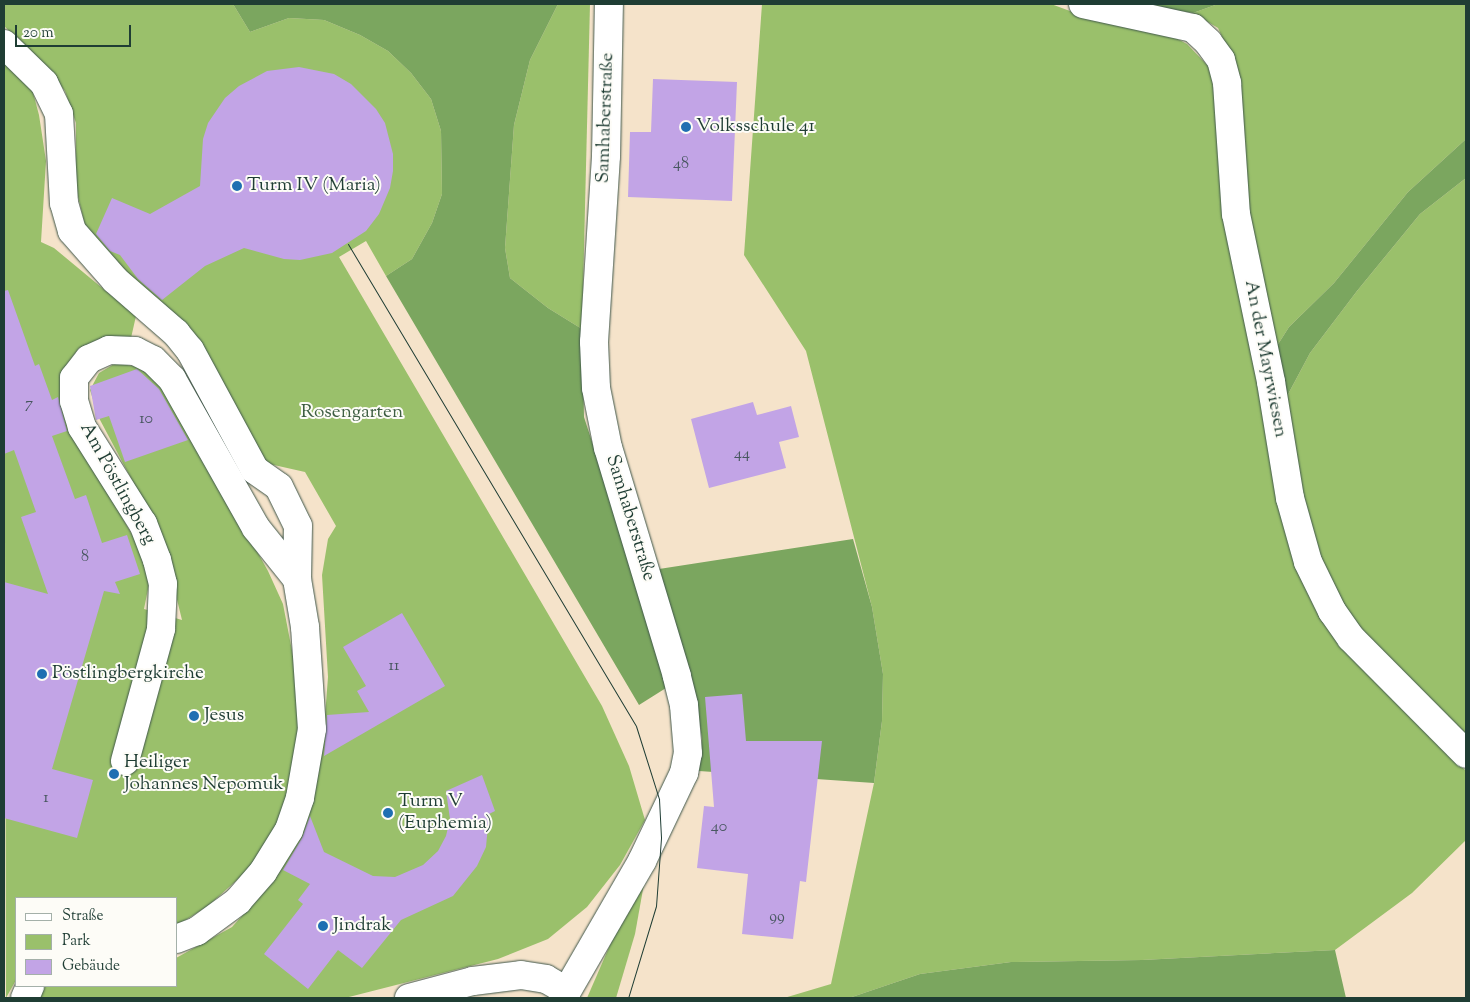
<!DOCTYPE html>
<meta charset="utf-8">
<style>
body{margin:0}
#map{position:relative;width:1470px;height:1002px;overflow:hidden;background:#f5e3ca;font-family:"Sorts Mill Goudy",serif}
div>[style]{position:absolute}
.green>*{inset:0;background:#9ac06b}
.forest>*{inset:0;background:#7ba65f}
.building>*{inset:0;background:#c2a4e6}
.roads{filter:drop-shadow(0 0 1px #3f564a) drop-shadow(0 0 1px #3f564a)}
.street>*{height:28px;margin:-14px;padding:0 14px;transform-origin:14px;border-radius:14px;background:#fff}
.tram>*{height:1px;margin:-0.5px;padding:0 0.5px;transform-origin:0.5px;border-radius:0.5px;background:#1f3d34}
.dots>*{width:14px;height:14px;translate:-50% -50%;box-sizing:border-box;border:2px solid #fdfcf7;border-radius:50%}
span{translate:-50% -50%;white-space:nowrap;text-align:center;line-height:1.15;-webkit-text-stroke:4px #fdfcf7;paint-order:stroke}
.number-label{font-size:16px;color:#485760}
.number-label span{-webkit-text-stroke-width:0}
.street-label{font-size:19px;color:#1f3d34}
.poi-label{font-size:19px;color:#1f3d34}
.left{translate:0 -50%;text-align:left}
.park-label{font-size:19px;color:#3e5e42}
.frame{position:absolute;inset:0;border:5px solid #1f3d34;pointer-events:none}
.legend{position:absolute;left:15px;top:897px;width:162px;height:90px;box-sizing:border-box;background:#fdfcf7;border:1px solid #a4b0a9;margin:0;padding:6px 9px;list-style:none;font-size:15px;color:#1f3d34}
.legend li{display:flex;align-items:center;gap:10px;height:25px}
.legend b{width:25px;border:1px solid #a4b0a9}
.scale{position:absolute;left:15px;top:25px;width:116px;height:22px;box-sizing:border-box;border:2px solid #1f3d34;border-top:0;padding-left:6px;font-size:15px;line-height:18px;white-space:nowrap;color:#1f3d34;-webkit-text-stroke:4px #fdfcf7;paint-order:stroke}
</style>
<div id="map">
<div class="green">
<i style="clip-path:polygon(4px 4px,233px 4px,250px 32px,289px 18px,324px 20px,360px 35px,388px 51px,411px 73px,431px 99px,441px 131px,442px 194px,432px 223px,412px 259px,386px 276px,366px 241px,339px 257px,602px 706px,629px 766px,645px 820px,620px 865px,587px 907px,548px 939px,498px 959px,345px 998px,37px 998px,43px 986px,176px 986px,176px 958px,232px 927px,261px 895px,323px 742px,328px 677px,322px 575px,328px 539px,336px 526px,305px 472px,265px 463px,87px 234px,76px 188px,76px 123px,65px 91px,39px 59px,4px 26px)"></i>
<i style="clip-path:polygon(558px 4px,590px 4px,582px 329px,548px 308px,510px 278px,505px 248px,514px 125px,530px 60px)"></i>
<i style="clip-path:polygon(762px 4px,1051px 4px,1089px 18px,1174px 37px,1187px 44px,1210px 68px,1255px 344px,1349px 654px,1466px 771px,1466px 840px,1412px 893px,1335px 950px,1142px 960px,1011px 962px,920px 974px,849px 998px,784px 998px,831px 984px,874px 783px,882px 721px,883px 674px,872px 607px,806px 351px,744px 255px)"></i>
<i style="clip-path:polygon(1218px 4px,1466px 4px,1466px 139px,1408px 192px,1334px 283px,1289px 327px,1275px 349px,1249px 242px,1230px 54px,1218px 28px,1193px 13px)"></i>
<i style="clip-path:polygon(4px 60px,31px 85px,39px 115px,46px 161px,41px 242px,54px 248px,136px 316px,131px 338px,79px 348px,65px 367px,67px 422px,145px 557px,149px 584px,144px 609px,182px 620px,170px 571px,151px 516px,99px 418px,90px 390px,99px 373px,116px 363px,138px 367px,164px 386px,268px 571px,283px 604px,294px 661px,301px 728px,279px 830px,247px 871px,208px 906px,176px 926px,176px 898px,16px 898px,16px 980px,6px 998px)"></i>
<i style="clip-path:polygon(1466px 178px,1466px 740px,1345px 613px,1308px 534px,1285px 400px,1310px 353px,1357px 291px,1420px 214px)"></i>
<i style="clip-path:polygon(647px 867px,635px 934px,616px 998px,587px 998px,636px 885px)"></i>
</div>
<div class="forest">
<i style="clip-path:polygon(233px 4px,558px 4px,530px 60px,514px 125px,505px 248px,510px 278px,548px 308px,582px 329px,584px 417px,651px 624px,666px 688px,639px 705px,386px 276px,412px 259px,432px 223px,442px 194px,441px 131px,431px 99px,411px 73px,388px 51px,360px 35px,324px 20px,289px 18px,250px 32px)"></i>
<i style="clip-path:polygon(1136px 4px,1218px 4px,1193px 13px)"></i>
<i style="clip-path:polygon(1466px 139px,1466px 178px,1420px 214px,1357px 291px,1310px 353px,1285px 400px,1275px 349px,1289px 327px,1334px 283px,1408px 192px)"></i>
<i style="clip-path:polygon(853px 539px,872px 607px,883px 674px,882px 721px,874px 783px,699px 771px,702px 739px,696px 699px,659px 569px)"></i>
<i style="clip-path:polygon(1335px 950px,1346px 998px,849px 998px,920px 974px,1011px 962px,1142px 960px)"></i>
</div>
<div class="building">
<i style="clip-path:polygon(299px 67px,334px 74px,351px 84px,376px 109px,385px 123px,393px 154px,393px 171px,390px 188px,379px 214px,366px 231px,332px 253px,300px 260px,284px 259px,244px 248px,205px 266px,162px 300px,138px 279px,120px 255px,110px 251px,96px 234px,112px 198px,150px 214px,200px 186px,203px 139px,208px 123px,225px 98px,239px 86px,267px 71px)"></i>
<i style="clip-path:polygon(653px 79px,737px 82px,732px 201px,628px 197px,630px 132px,651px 132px)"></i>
<i style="clip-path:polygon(8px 290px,35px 366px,39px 364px,52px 400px,58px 397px,67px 431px,52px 436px,75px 499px,86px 495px,102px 543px,127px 535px,140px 574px,115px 582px,120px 594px,104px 591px,52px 769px,93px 780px,77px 838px,4px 818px,4px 582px,48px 594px,21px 517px,36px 512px,14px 450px,4px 454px,4px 291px)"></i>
<i style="clip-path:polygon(137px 369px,159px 389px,188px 440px,125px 462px,109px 416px,96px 420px,90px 386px)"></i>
<i style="clip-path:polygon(753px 402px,757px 415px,791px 406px,799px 437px,779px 442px,786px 468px,709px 488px,691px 419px)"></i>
<i style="clip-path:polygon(402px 613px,445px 686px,324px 756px,327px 715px,369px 712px,357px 691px,366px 686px,343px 647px)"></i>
<i style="clip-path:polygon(742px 694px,746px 741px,822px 741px,806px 882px,800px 881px,793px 939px,742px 934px,748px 874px,697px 868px,704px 806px,714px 807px,705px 697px)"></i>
<i style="clip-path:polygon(482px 775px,495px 811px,489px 814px,486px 847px,477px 866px,453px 896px,401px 920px,362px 968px,338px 950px,308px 989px,264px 954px,303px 904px,298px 900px,310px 884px,283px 870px,302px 838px,310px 816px,324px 852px,373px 876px,395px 877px,423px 865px,438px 851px,446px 836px,450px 819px,446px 791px)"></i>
</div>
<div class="roads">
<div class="street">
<i style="left:1083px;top:4px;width:113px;rotate:12.3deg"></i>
<i style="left:1193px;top:28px;width:21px;rotate:43deg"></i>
<i style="left:1208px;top:42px;width:22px;rotate:54deg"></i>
<i style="left:1221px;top:60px;width:24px;rotate:75deg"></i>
<i style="left:1227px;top:83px;width:131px;rotate:86.1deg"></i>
<i style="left:1236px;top:214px;width:172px;rotate:78.2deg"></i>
<i style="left:1271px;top:382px;width:118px;rotate:80.7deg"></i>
<i style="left:1290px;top:498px;width:66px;rotate:74.3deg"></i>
<i style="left:1308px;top:562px;width:55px;rotate:63.9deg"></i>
<i style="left:1332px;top:611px;width:33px;rotate:55deg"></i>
<i style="left:1351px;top:638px;width:163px;rotate:45.2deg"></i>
<i style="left:4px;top:44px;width:56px;rotate:44.3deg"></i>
<i style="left:44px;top:83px;width:34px;rotate:64deg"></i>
<i style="left:59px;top:114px;width:89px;rotate:86.8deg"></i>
<i style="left:64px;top:203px;width:29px;rotate:74deg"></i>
<i style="left:72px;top:231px;width:65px;rotate:48.7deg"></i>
<i style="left:115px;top:280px;width:81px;rotate:41deg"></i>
<i style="left:176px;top:333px;width:22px;rotate:51deg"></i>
<i style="left:190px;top:350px;width:136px;rotate:61.6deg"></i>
<i style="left:255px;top:470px;width:29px;rotate:35deg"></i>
<i style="left:279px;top:487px;width:43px;rotate:64deg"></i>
<i style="left:298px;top:526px;width:53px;rotate:91.1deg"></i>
<i style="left:297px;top:579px;width:49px;rotate:80.5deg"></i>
<i style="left:305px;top:627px;width:102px;rotate:86.1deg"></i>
<i style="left:312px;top:729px;width:70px;rotate:99.9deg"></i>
<i style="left:300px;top:798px;width:34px;rotate:109deg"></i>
<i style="left:289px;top:830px;width:49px;rotate:121.8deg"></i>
<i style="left:263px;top:872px;width:38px;rotate:131deg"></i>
<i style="left:238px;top:901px;width:51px;rotate:143.8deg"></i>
<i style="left:197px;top:931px;width:22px;rotate:159deg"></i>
<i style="left:125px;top:761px;width:137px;rotate:-74.7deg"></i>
<i style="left:161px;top:629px;width:45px;rotate:-87.5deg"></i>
<i style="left:163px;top:584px;width:25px;rotate:-104deg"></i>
<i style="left:157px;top:560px;width:39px;rotate:-111deg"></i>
<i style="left:143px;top:524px;width:115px;rotate:-122.2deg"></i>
<i style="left:82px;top:427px;width:27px;rotate:-107deg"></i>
<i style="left:74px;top:401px;width:23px;rotate:-90deg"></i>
<i style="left:74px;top:378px;width:24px;rotate:-52deg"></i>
<i style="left:89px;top:359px;width:22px;rotate:-24deg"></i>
<i style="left:109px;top:350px;width:26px;rotate:2deg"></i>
<i style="left:135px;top:351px;width:20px;rotate:27deg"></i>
<i style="left:153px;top:360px;width:27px;rotate:45deg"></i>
<i style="left:172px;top:379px;width:171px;rotate:60.6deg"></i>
<i style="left:256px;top:528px;width:65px;rotate:51.2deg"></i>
<i style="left:25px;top:998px;width:13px;rotate:-67deg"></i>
<i style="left:409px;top:998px;width:66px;rotate:-14.9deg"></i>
<i style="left:473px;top:981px;width:48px;rotate:-7.1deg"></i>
<i style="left:521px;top:975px;width:25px;rotate:9deg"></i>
<i style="left:546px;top:979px;width:24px;rotate:30deg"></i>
<i style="left:563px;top:998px;width:158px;rotate:-60deg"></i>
<i style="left:642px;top:861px;width:98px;rotate:-64.5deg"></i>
<i style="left:684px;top:773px;width:20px;rotate:-79deg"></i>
<i style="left:688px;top:753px;width:48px;rotate:-94.8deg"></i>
<i style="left:684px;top:705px;width:30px;rotate:-104deg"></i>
<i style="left:677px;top:676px;width:238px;rotate:-106.8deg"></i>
<i style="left:608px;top:448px;width:61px;rotate:-101.3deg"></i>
<i style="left:596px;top:388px;width:46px;rotate:-92.5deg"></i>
<i style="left:594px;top:342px;width:186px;rotate:-86.3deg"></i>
<i style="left:606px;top:156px;width:152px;rotate:-88.9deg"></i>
</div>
</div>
<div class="tram">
<i style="left:348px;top:244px;width:561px;rotate:59.14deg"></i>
<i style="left:636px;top:726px;width:77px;rotate:72.5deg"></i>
<i style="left:659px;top:799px;width:39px;rotate:87deg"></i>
<i style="left:661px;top:838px;width:68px;rotate:94.2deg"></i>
<i style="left:656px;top:906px;width:96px;rotate:106.9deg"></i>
</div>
<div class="dots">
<i style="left:686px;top:127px;background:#1f6fb2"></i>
<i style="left:237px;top:186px;background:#1f6fb2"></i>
<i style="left:42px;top:674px;background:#1f6fb2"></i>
<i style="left:194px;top:716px;background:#1f6fb2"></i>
<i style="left:114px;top:774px;background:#1f6fb2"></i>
<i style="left:388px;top:813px;background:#1f6fb2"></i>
<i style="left:323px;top:926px;background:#1f6fb2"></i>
</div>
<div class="number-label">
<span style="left:681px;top:165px">48</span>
<span style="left:29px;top:405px">7</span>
<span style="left:146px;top:420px">10</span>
<span style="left:742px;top:455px">44</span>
<span style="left:85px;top:558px">8</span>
<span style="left:394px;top:667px">11</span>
<span style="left:46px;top:799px">1</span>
<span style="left:719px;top:828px">40</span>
<span style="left:777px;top:918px">99</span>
</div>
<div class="street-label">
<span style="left:606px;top:118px;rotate:-88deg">Samhaberstraße</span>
<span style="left:1265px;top:359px;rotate:79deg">An der Mayrwiesen</span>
<span style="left:117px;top:484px;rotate:61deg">Am Pöstlingberg</span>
<span style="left:630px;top:518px;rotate:73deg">Samhaberstraße</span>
</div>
<div class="poi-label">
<span class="left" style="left:696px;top:127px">Volksschule 41</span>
<span class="left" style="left:247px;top:186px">Turm IV (Maria)</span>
<span class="left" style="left:52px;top:674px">Pöstlingbergkirche</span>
<span class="left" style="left:204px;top:716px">Jesus</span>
<span class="left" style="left:124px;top:774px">Heiliger<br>Johannes Nepomuk</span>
<span class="left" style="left:398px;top:813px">Turm V<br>(Euphemia)</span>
<span class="left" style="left:333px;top:926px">Jindrak</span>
</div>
<div class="park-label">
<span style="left:352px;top:413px">Rosengarten</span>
</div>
<div class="frame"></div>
<ul class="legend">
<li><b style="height:6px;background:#fff"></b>Straße</li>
<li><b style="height:14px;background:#9ac06b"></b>Park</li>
<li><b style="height:14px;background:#c2a4e6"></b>Gebäude</li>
</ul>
<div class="scale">20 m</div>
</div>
